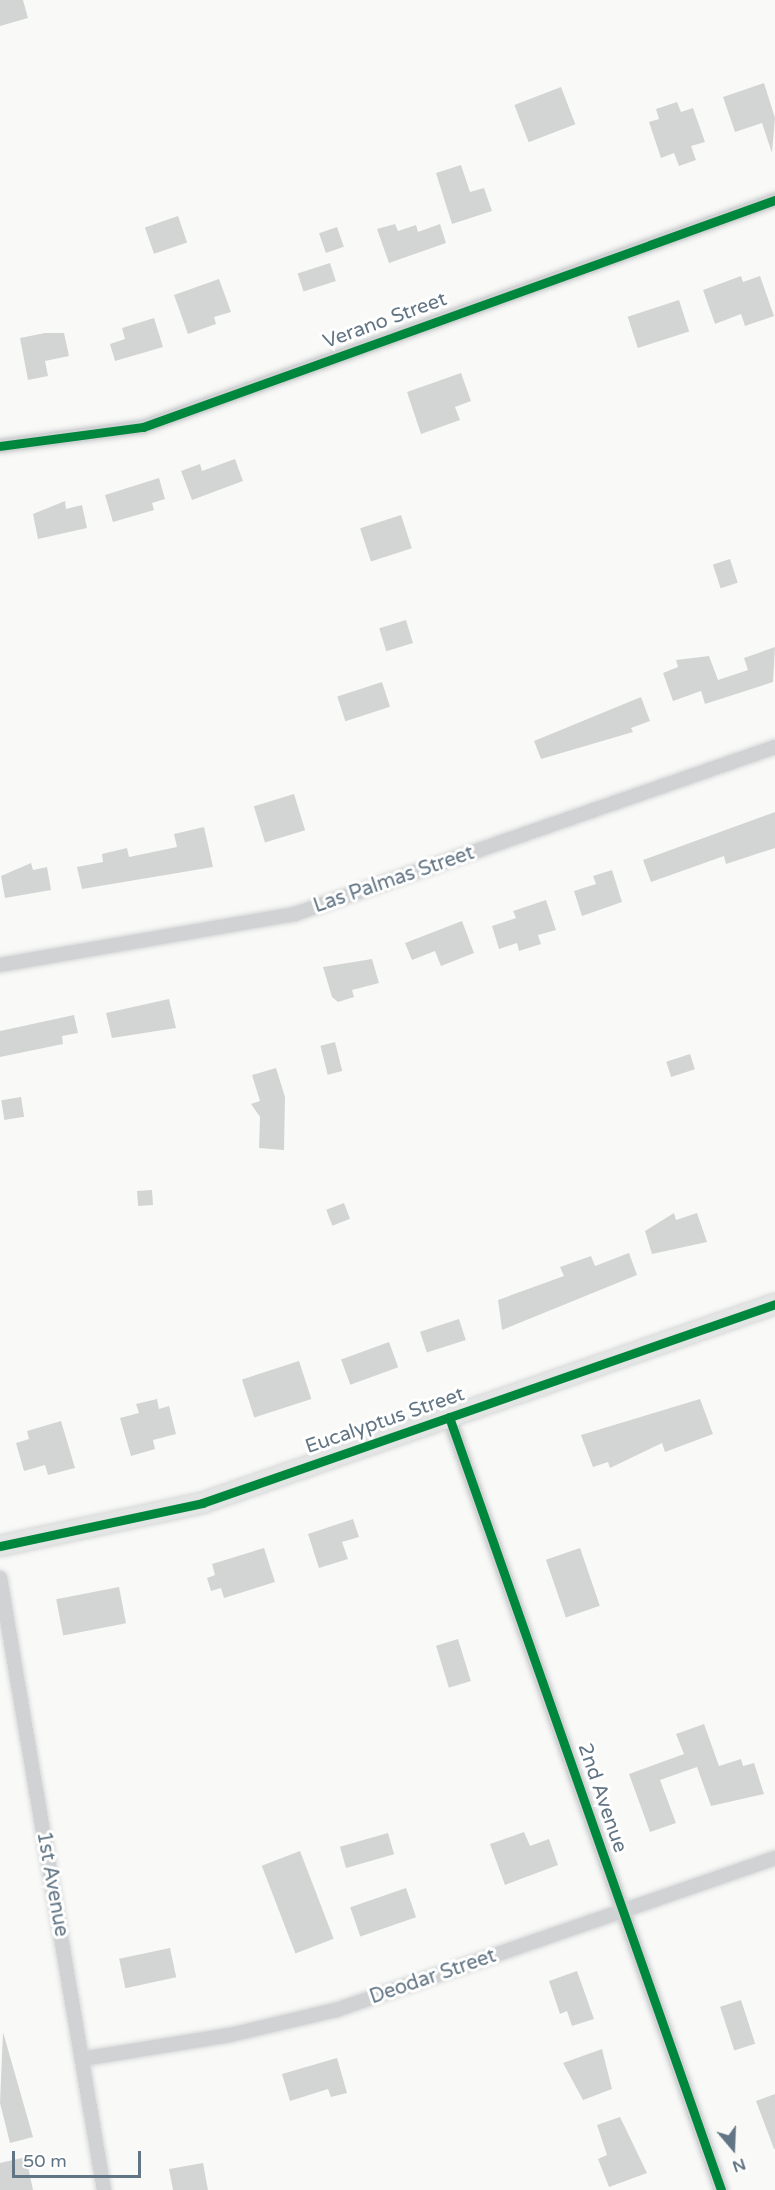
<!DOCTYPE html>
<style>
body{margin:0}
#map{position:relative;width:775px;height:2190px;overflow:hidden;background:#f9f9f8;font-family:"Varela Round",sans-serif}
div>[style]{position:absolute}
.building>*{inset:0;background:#d3d5d5;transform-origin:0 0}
.roads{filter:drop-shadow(0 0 2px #d5d7d7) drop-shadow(0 0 2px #d5d7d7)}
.minor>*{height:14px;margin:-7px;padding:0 7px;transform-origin:7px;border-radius:7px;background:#d1d2d3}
.secondary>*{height:20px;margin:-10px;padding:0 10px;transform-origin:10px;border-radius:10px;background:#e3e4e4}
.cycleway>*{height:9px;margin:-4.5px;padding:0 4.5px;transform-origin:4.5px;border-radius:4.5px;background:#00873e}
span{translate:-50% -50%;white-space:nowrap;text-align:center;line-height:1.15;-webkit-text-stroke:6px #fff;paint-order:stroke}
.street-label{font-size:20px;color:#627584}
.north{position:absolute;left:703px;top:2118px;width:60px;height:60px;-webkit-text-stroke:4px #fff;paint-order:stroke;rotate:161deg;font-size:16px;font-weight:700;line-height:24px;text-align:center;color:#627584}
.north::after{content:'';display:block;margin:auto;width:21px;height:27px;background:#627584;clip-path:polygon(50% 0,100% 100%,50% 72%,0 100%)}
.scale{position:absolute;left:12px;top:2151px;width:129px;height:27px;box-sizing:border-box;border:3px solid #627584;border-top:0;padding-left:8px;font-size:18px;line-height:21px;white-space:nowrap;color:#627584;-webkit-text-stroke:4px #fff;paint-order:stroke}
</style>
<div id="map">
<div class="building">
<i style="clip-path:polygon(0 0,23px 0,28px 18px,0 26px)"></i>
<i style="clip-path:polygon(764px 83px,775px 118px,772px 153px,762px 123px,735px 132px,723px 97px)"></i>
<i style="left:561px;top:87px;width:40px;height:50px;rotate:69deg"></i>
<i style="clip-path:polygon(677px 102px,681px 112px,693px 108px,705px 142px,691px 146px,696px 160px,679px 166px,674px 153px,661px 158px,649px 122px,659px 119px,656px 109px)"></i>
<i style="clip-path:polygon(461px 165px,470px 192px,484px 188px,492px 211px,452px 224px,436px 173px)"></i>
<i style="left:178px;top:216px;width:28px;height:35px;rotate:71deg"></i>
<i style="clip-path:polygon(395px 224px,398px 231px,416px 225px,418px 232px,440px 224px,446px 243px,389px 263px,377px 229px)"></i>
<i style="left:337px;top:227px;width:21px;height:19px;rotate:71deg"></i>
<i style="left:330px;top:263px;width:19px;height:34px;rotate:72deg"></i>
<i style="clip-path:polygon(741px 276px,743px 282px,760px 276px,774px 316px,745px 326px,741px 314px,715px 324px,703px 290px)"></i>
<i style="clip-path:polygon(219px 279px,231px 312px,214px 317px,216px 324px,188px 334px,174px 295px)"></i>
<i style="left:679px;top:300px;width:33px;height:54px;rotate:72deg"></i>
<i style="clip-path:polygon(154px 318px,163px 347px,115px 361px,110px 344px,125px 339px,122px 328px)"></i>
<i style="clip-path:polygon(45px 333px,64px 333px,69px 356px,45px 361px,48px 376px,28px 380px,20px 338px)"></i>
<i style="clip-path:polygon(461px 373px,471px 401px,455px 407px,460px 420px,421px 434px,407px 392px)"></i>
<i style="clip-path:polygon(235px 459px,243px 481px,192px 500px,181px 471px,200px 464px,202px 471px)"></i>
<i style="clip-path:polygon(159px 478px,165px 499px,152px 503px,154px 510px,113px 522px,105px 495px)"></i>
<i style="clip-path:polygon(65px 501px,66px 509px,82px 505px,87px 528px,38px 539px,33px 514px)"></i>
<i style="left:401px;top:515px;width:35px;height:43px;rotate:72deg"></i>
<i style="left:730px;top:559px;width:25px;height:18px;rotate:72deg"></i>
<i style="left:406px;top:620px;width:24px;height:28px;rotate:73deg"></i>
<i style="clip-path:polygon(775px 647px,773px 682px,705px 704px,701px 691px,673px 701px,663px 673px,678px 667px,676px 660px,709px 656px,718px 680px,748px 670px,744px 658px)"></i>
<i style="left:382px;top:682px;width:26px;height:47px;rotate:72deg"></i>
<i style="clip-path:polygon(641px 697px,650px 721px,631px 728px,633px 732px,541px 759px,534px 741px)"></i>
<i style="left:294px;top:794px;width:38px;height:42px;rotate:73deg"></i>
<i style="clip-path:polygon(775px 812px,775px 848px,726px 864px,724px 856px,651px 882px,643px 860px)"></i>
<i style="clip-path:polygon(204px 827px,213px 867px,82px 889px,77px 867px,103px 862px,102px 854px,127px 848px,129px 857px,177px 847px,174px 834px)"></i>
<i style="clip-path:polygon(31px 863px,33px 870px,47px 867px,51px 890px,5px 898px,1px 876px)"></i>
<i style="clip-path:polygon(612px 870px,622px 902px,582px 916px,574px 891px,596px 884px,593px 876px)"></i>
<i style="clip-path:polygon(546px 900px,556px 930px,538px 935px,541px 944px,519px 951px,517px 943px,499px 949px,492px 926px,516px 918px,513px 911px)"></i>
<i style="clip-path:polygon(462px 921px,474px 953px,441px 966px,435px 951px,412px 960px,405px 943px)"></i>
<i style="clip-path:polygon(372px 959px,379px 983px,352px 990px,354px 997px,338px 1002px,332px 997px,323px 967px)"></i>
<i style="clip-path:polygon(169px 999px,176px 1028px,112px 1038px,106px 1013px)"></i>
<i style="clip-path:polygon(74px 1015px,78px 1033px,62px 1036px,63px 1044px,0 1057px,0 1031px)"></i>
<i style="left:335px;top:1042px;width:30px;height:15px;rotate:76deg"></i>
<i style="left:690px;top:1054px;width:16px;height:25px;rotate:72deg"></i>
<i style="clip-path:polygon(276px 1068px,285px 1097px,284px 1150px,259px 1148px,260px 1117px,251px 1104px,260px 1101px,252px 1075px)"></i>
<i style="left:21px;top:1097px;width:20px;height:20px;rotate:81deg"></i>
<i style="left:152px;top:1190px;width:15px;height:15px;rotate:86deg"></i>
<i style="left:344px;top:1203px;width:17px;height:19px;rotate:69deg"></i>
<i style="clip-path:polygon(674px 1213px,676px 1220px,697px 1213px,707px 1242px,652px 1254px,645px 1231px)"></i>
<i style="clip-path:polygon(629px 1253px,637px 1275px,502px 1330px,498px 1300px,564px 1276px,560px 1267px,591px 1256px,595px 1266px)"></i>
<i style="left:459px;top:1319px;width:22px;height:41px;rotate:72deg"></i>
<i style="left:389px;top:1342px;width:27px;height:51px;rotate:70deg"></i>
<i style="left:299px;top:1361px;width:40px;height:60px;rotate:72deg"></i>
<i style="clip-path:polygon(157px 1399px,159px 1409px,169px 1406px,176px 1434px,153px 1440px,155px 1449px,131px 1456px,120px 1418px,139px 1413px,136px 1404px)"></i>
<i style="clip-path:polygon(700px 1399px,713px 1434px,665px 1452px,662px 1443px,610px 1468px,608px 1462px,593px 1467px,581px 1435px)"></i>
<i style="clip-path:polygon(61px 1421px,75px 1468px,48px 1475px,45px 1465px,24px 1471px,16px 1443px,29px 1439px,27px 1431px)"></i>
<i style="clip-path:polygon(353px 1519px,359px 1537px,342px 1542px,348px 1559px,319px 1568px,308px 1534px)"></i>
<i style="clip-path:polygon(264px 1548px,275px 1582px,224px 1598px,221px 1588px,211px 1591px,207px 1578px,215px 1575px,212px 1564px)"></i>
<i style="left:580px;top:1548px;width:61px;height:36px;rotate:71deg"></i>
<i style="left:119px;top:1587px;width:37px;height:64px;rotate:79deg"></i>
<i style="left:458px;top:1639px;width:44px;height:23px;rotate:73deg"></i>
<i style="clip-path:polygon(704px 1724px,719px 1766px,741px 1759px,743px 1766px,754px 1763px,764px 1794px,711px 1806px,697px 1767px,660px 1780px,676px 1823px,650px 1832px,629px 1774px,684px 1754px,676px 1734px)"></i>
<i style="clip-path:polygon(524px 1832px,530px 1846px,549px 1839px,558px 1865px,505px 1885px,490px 1844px)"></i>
<i style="left:388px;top:1833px;width:22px;height:50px;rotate:74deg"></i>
<i style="left:300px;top:1851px;width:94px;height:41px;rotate:69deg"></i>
<i style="left:406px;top:1888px;width:31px;height:59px;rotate:71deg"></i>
<i style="left:170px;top:1948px;width:30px;height:52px;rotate:78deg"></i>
<i style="clip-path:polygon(577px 1971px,594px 2019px,572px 2026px,567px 2011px,560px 2014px,549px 1981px)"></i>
<i style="left:741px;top:2000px;width:46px;height:22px;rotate:72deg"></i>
<i style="clip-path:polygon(3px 2032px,33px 2137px,10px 2143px,0 2103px)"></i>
<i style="clip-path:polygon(602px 2049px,612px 2089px,583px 2100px,563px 2063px)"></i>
<i style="clip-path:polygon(337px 2058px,347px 2093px,331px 2097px,328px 2089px,290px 2101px,282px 2074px)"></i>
<i style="clip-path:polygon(775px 2094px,775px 2149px,774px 2149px,756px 2101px)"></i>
<i style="clip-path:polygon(620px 2117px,647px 2173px,609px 2187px,598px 2159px,607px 2155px,597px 2125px)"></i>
<i style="clip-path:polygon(26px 2157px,33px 2190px,0 2190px,0 2163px)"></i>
<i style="clip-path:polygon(203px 2163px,208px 2190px,173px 2190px,169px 2169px)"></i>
</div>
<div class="roads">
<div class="minor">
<i style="left:0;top:446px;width:144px;rotate:-7.6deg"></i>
<i style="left:143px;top:427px;width:672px;rotate:-19.76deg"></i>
<i style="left:0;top:965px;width:299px;rotate:-9.8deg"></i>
<i style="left:295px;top:914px;width:508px;rotate:-19.18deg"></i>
<i style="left:449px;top:1417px;width:819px;rotate:70.61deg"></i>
<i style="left:0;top:1578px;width:621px;rotate:80.36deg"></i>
<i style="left:82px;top:2059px;width:150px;rotate:-9.2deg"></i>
<i style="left:230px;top:2035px;width:109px;rotate:-13.3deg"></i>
<i style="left:336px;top:2010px;width:465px;rotate:-19.1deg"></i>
</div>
<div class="secondary">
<i style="left:0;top:1546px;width:207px;rotate:-12deg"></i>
<i style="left:202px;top:1503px;width:607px;rotate:-19.15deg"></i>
</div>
</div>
<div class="cycleway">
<i style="left:0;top:446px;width:144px;rotate:-7.6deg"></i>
<i style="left:143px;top:427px;width:672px;rotate:-19.76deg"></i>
<i style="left:449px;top:1417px;width:819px;rotate:70.61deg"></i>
<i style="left:0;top:1546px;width:207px;rotate:-12deg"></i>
<i style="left:202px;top:1503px;width:607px;rotate:-19.15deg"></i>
</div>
<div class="street-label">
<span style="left:385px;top:321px;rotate:-20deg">Verano Street</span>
<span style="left:394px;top:880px;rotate:-19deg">Las Palmas Street</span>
<span style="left:385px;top:1421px;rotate:-19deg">Eucalyptus Street</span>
<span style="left:602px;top:1798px;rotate:71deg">2nd Avenue</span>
<span style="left:52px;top:1884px;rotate:80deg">1st Avenue</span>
<span style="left:433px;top:1977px;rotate:-19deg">Deodar Street</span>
</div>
<div class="north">N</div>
<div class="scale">50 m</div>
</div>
